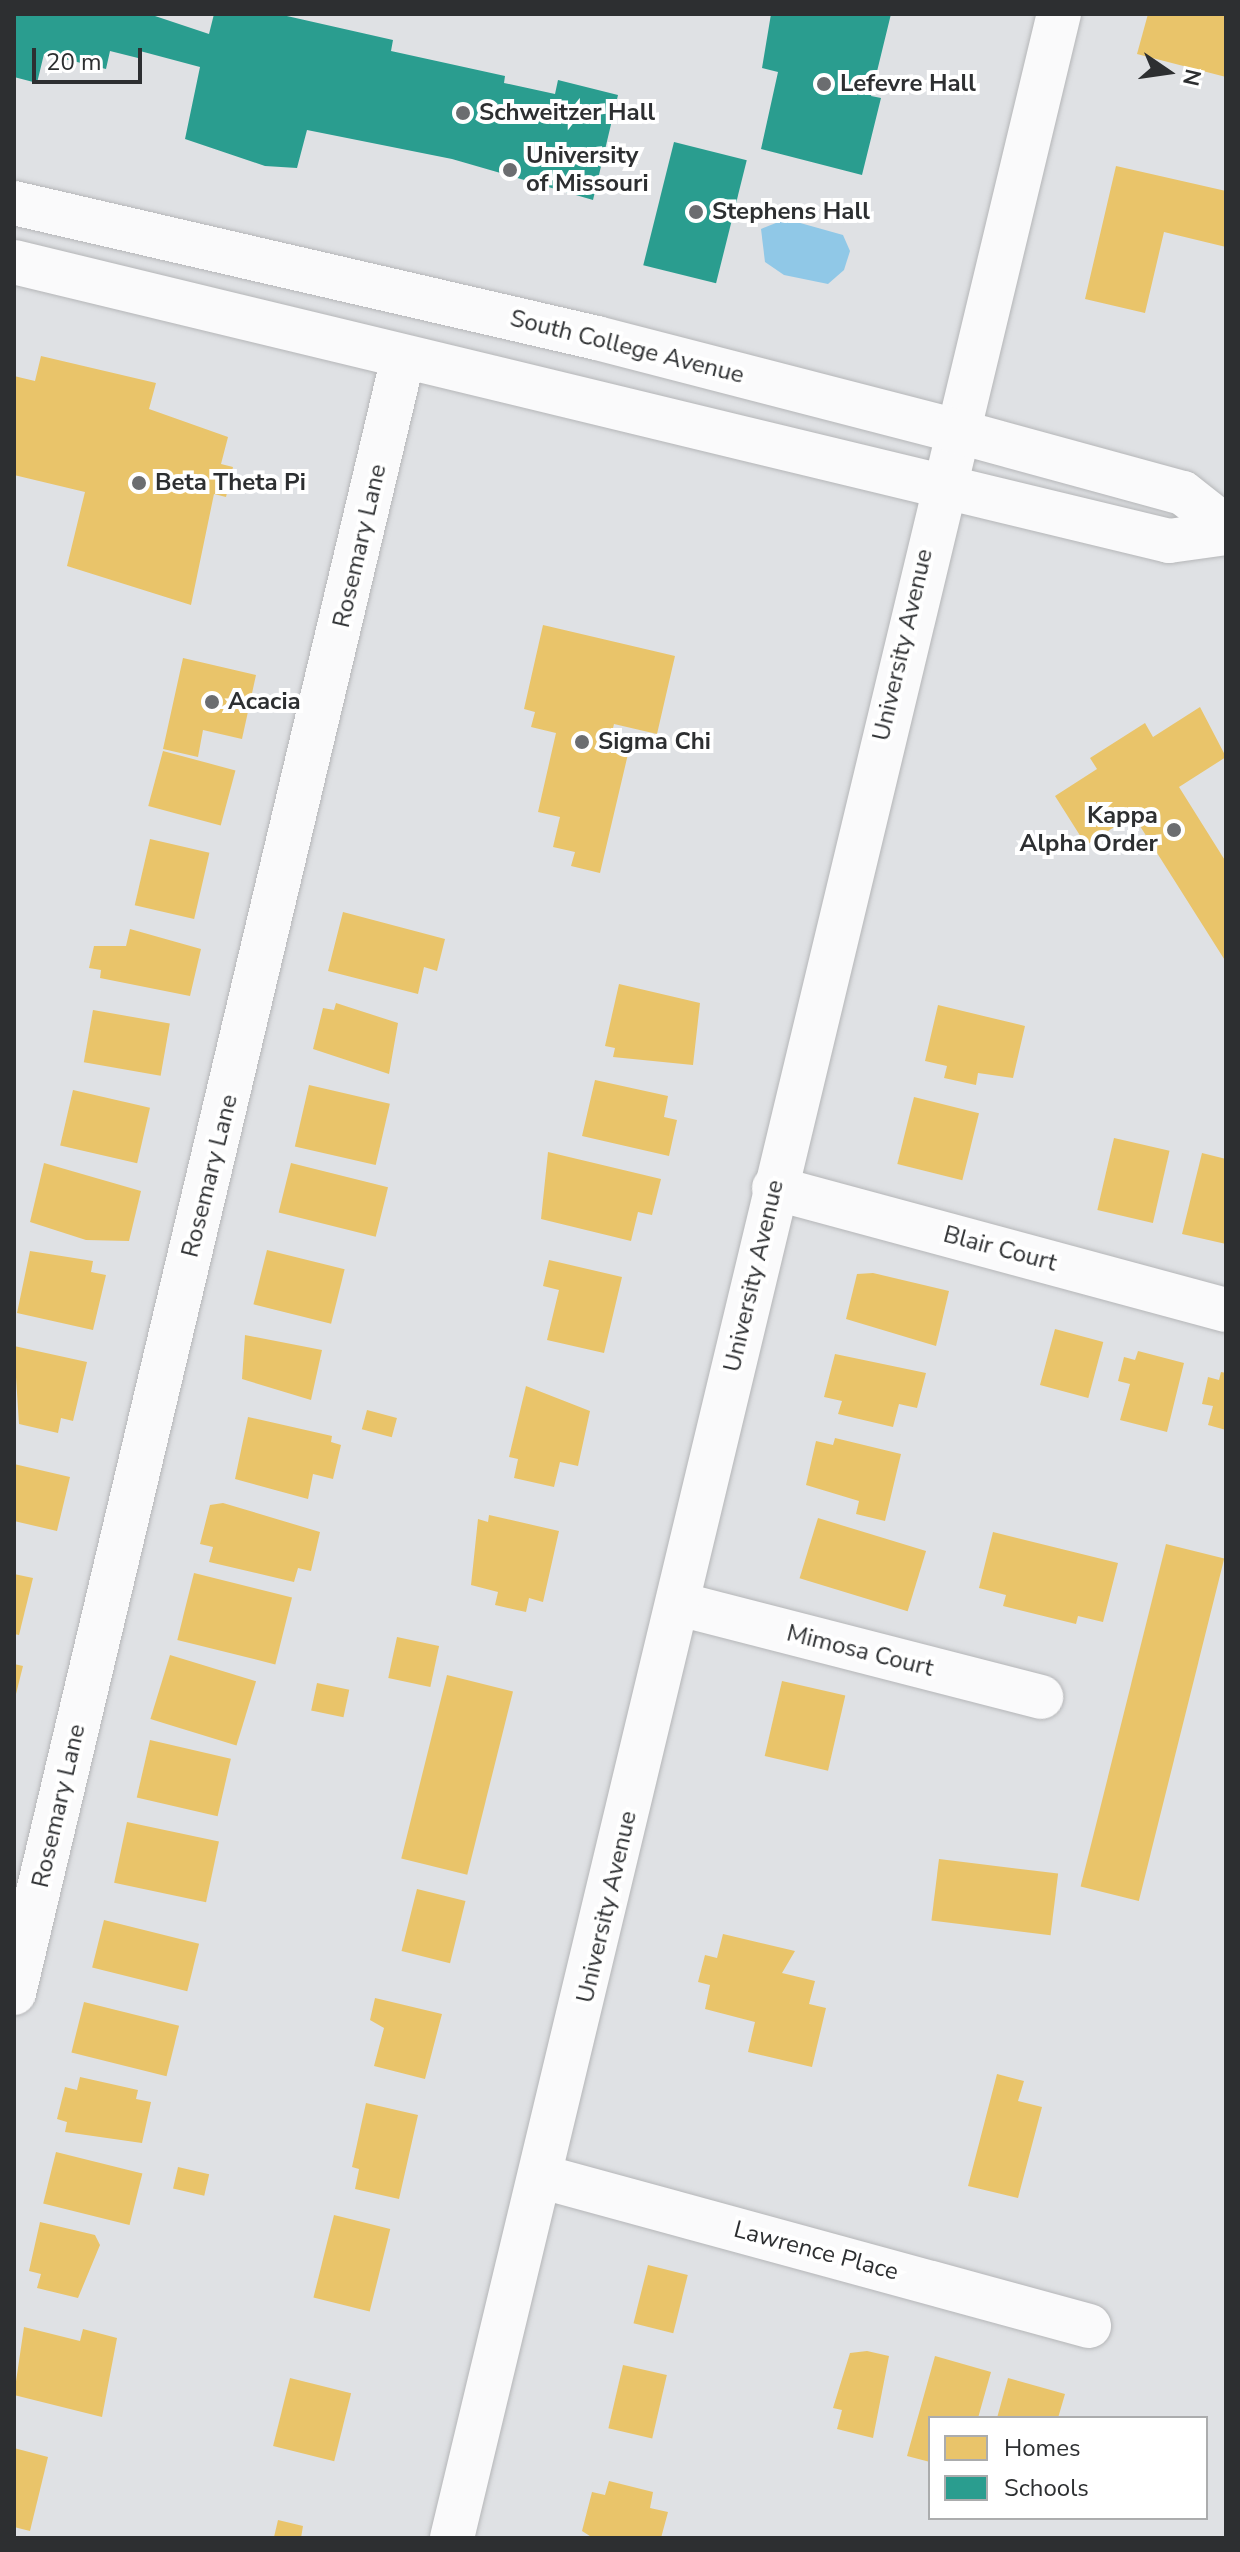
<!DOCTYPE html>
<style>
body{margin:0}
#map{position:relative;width:1240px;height:2552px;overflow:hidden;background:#dfe1e4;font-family:"Nunito Sans",sans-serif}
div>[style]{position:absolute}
.water>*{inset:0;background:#90c8e7}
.homes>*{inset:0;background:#e9c46a;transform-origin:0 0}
.schools>*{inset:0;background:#2a9d8f;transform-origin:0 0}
.roads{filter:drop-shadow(0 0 2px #b5b6b8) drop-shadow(0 0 2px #b5b6b8)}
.minor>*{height:44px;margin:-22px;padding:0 22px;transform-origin:22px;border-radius:22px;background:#fafafb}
.major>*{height:44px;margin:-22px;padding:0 22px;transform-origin:22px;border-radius:22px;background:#fafafb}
.dots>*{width:22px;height:22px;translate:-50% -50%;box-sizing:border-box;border:4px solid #fff;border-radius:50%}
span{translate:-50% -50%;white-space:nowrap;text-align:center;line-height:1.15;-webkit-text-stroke:8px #fff;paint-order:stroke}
.poi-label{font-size:24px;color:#2d2f31;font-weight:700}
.left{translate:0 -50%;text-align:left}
.right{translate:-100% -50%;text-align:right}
.street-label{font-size:24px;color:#2d2f31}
.frame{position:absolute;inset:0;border:16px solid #2d2f31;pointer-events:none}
.legend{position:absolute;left:928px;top:2416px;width:280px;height:104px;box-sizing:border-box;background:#fff;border:2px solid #abacad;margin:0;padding:10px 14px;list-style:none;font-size:24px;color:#2d2f31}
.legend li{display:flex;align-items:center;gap:16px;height:40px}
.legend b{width:40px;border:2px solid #abacad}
.north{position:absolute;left:1128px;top:32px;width:80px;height:80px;-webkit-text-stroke:6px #fff;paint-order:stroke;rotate:103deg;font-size:22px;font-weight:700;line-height:32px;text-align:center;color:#2d2f31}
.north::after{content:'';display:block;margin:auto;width:28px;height:36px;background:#2d2f31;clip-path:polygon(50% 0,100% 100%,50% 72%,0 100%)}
.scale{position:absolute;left:32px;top:48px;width:110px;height:36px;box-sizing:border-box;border:4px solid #2d2f31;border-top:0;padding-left:10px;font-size:24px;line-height:28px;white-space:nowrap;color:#2d2f31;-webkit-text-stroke:6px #fff;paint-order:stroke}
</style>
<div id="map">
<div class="water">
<i style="clip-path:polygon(786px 219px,843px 235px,850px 251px,844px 270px,828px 284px,784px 275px,765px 262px,761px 229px)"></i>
</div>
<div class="homes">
<i style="clip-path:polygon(1148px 14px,1226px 14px,1226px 77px,1137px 54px)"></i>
<i style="clip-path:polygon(1116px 166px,1226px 191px,1226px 247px,1164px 232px,1145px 313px,1085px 299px)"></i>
<i style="clip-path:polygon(41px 356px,156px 383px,149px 409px,228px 437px,221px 464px,233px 467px,226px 497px,214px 494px,191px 605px,67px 566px,85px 492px,14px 475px,14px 376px,35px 381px)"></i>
<i style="clip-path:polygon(543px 625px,675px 656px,657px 734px,614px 724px,608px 749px,628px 754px,600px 873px,571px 866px,575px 852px,553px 847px,560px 817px,538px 812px,556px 733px,531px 727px,535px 712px,524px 709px)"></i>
<i style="clip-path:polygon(183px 658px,256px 675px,242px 739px,203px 730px,198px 757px,163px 749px)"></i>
<i style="clip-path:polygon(1200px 707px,1226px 757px,1179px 787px,1226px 862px,1226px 962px,1133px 815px,1086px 845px,1055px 796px,1097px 769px,1090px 758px,1145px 723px,1153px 737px)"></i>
<i style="left:163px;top:751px;width:75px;height:57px;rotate:15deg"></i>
<i style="left:150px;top:839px;width:61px;height:68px;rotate:13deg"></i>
<i style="clip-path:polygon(343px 912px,445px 939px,437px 971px,424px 967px,418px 994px,328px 971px)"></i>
<i style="clip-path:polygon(130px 929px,201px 949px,190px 996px,100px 978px,101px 970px,89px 968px,94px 946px,126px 946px)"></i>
<i style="clip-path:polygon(619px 984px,700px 1003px,693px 1065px,613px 1057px,615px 1048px,605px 1046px)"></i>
<i style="clip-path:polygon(336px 1003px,398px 1023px,389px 1074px,313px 1049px,323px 1008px,334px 1010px)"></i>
<i style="clip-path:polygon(938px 1005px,1025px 1026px,1013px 1078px,978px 1073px,976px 1085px,944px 1078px,947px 1066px,925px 1061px)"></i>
<i style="left:93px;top:1010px;width:78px;height:53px;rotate:10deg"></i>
<i style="clip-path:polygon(595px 1080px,668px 1096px,664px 1117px,677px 1120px,669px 1156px,582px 1136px)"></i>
<i style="left:309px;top:1085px;width:83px;height:63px;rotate:13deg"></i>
<i style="left:73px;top:1090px;width:79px;height:57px;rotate:13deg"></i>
<i style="left:914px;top:1097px;width:67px;height:69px;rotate:14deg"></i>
<i style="left:1114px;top:1138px;width:57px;height:74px;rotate:13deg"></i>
<i style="clip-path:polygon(548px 1152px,661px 1179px,652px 1215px,638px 1212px,631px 1241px,541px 1219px)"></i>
<i style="clip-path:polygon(1202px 1153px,1226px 1159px,1226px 1244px,1182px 1234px)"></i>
<i style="clip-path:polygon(44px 1163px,141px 1191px,129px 1241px,86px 1240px,30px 1222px)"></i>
<i style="left:291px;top:1163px;width:100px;height:51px;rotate:14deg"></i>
<i style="left:267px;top:1250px;width:80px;height:56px;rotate:14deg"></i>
<i style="clip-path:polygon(30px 1251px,93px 1261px,91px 1272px,106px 1275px,93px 1330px,17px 1313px)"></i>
<i style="clip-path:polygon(549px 1260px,622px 1277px,604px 1353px,547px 1340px,559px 1290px,543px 1286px)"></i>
<i style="clip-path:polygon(873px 1273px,949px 1291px,936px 1346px,846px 1319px,857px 1274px)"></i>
<i style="left:1055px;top:1329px;width:50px;height:58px;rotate:15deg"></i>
<i style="clip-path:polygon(245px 1335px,322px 1350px,311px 1400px,242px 1379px)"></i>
<i style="clip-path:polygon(14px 1346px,87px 1362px,73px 1421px,61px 1418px,58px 1433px,19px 1424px)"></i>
<i style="clip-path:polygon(1138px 1351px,1184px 1363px,1167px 1432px,1120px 1420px,1130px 1384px,1118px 1381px,1124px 1357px,1135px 1360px)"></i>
<i style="clip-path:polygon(835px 1354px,926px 1373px,917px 1408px,899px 1404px,893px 1427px,838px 1414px,842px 1401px,824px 1397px)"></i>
<i style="clip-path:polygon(1221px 1372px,1226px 1373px,1226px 1430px,1208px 1425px,1213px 1406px,1202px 1404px,1208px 1377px,1219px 1380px)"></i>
<i style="clip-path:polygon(526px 1386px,590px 1411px,578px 1466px,560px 1462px,554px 1487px,514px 1478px,518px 1459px,509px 1457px)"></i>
<i style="left:367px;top:1410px;width:31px;height:20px;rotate:15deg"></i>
<i style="clip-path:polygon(248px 1417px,332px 1436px,331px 1442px,341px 1445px,333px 1479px,313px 1474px,308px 1499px,235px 1479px)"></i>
<i style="clip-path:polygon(835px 1438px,901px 1454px,885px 1521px,856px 1514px,859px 1501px,806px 1485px,816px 1441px,833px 1445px)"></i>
<i style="clip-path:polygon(14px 1464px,70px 1477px,57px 1531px,14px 1521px)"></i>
<i style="clip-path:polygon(223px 1503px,320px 1532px,311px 1571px,298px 1568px,294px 1582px,209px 1562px,213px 1547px,200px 1544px,210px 1505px)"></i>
<i style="clip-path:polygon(489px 1515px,559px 1531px,543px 1602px,529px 1598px,526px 1612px,495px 1605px,498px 1592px,471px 1585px,478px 1519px,488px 1522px)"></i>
<i style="left:818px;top:1518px;width:113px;height:63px;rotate:17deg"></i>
<i style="clip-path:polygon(993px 1532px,1118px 1563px,1103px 1622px,1078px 1616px,1076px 1624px,1003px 1606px,1006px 1595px,979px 1588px)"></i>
<i style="left:1166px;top:1544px;width:60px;height:353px;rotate:14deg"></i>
<i style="left:194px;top:1573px;width:101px;height:69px;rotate:14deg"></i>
<i style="clip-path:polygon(14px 1574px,33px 1578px,19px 1635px,14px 1634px)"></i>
<i style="left:397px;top:1637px;width:43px;height:42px;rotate:12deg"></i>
<i style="left:170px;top:1655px;width:90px;height:67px;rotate:17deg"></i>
<i style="clip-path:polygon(14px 1664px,23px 1666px,15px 1698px,14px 1698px)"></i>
<i style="left:447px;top:1675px;width:68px;height:189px;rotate:14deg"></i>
<i style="left:782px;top:1681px;width:65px;height:77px;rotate:13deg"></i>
<i style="left:317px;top:1683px;width:33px;height:28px;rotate:12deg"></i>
<i style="left:150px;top:1740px;width:83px;height:59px;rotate:13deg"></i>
<i style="left:127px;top:1822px;width:94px;height:62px;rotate:12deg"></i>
<i style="left:939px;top:1859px;width:120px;height:62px;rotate:7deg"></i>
<i style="left:417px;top:1889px;width:50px;height:64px;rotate:14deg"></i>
<i style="left:104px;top:1920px;width:98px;height:49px;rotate:14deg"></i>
<i style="clip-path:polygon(723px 1934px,795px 1951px,782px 1973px,815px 1981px,809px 2004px,826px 2008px,812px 2067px,748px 2052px,755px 2022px,705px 2009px,710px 1985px,698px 1982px,705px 1955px,717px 1958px)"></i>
<i style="clip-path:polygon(375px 1998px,442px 2014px,425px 2079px,374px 2066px,384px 2028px,370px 2020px)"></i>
<i style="left:84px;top:2002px;width:98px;height:52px;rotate:14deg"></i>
<i style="clip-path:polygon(997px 2074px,1024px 2081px,1018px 2101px,1042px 2107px,1018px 2198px,968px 2186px)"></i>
<i style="clip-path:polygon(80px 2077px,138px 2090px,136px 2099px,151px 2102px,142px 2143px,65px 2132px,67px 2122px,57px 2119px,65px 2087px,77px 2090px)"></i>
<i style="clip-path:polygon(366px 2103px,418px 2115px,399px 2199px,355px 2189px,359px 2169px,352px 2167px)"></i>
<i style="left:56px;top:2152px;width:89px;height:53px;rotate:14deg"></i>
<i style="left:178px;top:2167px;width:32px;height:22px;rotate:13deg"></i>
<i style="left:334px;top:2215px;width:58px;height:85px;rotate:14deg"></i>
<i style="clip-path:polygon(40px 2222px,95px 2235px,100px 2245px,78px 2298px,37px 2288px,41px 2274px,29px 2271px)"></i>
<i style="left:648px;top:2265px;width:41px;height:60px;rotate:14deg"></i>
<i style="clip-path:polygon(24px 2327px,80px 2341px,83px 2329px,117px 2338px,102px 2417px,14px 2395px)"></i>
<i style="clip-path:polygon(867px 2351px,889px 2356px,873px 2438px,837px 2429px,842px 2410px,833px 2408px,850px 2353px)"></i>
<i style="clip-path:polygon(935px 2356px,991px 2372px,978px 2418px,930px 2418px,930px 2462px,907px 2456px)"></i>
<i style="left:623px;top:2365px;width:45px;height:65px;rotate:13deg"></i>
<i style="left:290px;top:2378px;width:63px;height:70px;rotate:14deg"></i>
<i style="clip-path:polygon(1008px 2378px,1065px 2394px,1058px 2418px,997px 2418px)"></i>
<i style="clip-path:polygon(14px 2448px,48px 2457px,30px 2531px,14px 2527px)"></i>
<i style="clip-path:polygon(609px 2481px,653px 2492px,650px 2508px,668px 2512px,661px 2538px,593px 2538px,582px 2531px,592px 2492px,605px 2495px)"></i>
<i style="clip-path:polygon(278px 2520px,303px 2526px,301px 2538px,261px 2538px,274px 2537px)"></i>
</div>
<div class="schools">
<i style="clip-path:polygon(14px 14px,149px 14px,209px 34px,214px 14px,278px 14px,393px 40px,391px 51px,505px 76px,504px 83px,555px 94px,558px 80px,618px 95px,593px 200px,452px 159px,307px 130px,297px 168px,265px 166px,185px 139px,200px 67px,140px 51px,138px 58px,110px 51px,106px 69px,44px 54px,37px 83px,14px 77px)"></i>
<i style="clip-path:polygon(771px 14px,891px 14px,871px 96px,881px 98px,862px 175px,761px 149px,778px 72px,762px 68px)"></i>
<i style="left:674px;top:142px;width:75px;height:127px;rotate:14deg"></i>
</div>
<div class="roads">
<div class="minor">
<i style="left:774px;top:1188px;width:468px;rotate:15.1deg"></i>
<i style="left:679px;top:1604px;width:374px;rotate:14.4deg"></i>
<i style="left:14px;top:1993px;width:1681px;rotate:-76.62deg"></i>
<i style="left:543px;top:2177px;width:566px;rotate:15.26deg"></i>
<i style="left:452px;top:2538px;width:2596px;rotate:-76.48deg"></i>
</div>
<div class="major">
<i style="left:14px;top:203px;width:598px;rotate:13.04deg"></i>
<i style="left:597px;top:338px;width:371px;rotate:14.5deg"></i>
<i style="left:956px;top:431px;width:235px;rotate:15.3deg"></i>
<i style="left:1183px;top:493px;width:55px;rotate:38.3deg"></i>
<i style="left:14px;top:262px;width:1188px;rotate:13.58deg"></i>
<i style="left:1169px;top:541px;width:58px;rotate:-8deg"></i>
</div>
</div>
<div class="dots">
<i style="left:824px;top:84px;background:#6b6d70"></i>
<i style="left:463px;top:113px;background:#6b6d70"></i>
<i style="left:510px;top:170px;background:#6b6d70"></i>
<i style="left:696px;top:212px;background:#6b6d70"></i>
<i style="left:139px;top:483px;background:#6b6d70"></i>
<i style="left:212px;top:702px;background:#6b6d70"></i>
<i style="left:582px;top:742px;background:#6b6d70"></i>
<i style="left:1174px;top:830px;background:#6b6d70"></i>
</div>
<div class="poi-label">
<span class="left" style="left:840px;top:84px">Lefevre Hall</span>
<span class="left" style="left:479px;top:113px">Schweitzer Hall</span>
<span class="left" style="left:526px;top:170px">University<br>of Missouri</span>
<span class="left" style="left:712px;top:212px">Stephens Hall</span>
<span class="left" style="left:155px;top:483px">Beta Theta Pi</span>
<span class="left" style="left:228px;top:702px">Acacia</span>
<span class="left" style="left:598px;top:742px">Sigma Chi</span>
<span class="right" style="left:1158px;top:830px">Kappa<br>Alpha Order</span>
</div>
<div class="street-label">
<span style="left:627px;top:347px;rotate:14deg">South College Avenue</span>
<span style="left:360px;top:546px;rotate:-77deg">Rosemary Lane</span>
<span style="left:903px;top:645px;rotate:-77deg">University Avenue</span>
<span style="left:210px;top:1176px;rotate:-76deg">Rosemary Lane</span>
<span style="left:1000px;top:1249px;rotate:15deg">Blair Court</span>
<span style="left:754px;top:1276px;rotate:-77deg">University Avenue</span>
<span style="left:860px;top:1651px;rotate:14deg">Mimosa Court</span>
<span style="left:59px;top:1806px;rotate:-77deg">Rosemary Lane</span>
<span style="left:607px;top:1907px;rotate:-77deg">University Avenue</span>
<span style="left:816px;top:2251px;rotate:15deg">Lawrence Place</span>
</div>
<div class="frame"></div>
<ul class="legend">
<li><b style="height:22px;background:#e9c46a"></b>Homes</li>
<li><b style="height:22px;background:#2a9d8f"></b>Schools</li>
</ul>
<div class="north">N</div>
<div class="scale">20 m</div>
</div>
